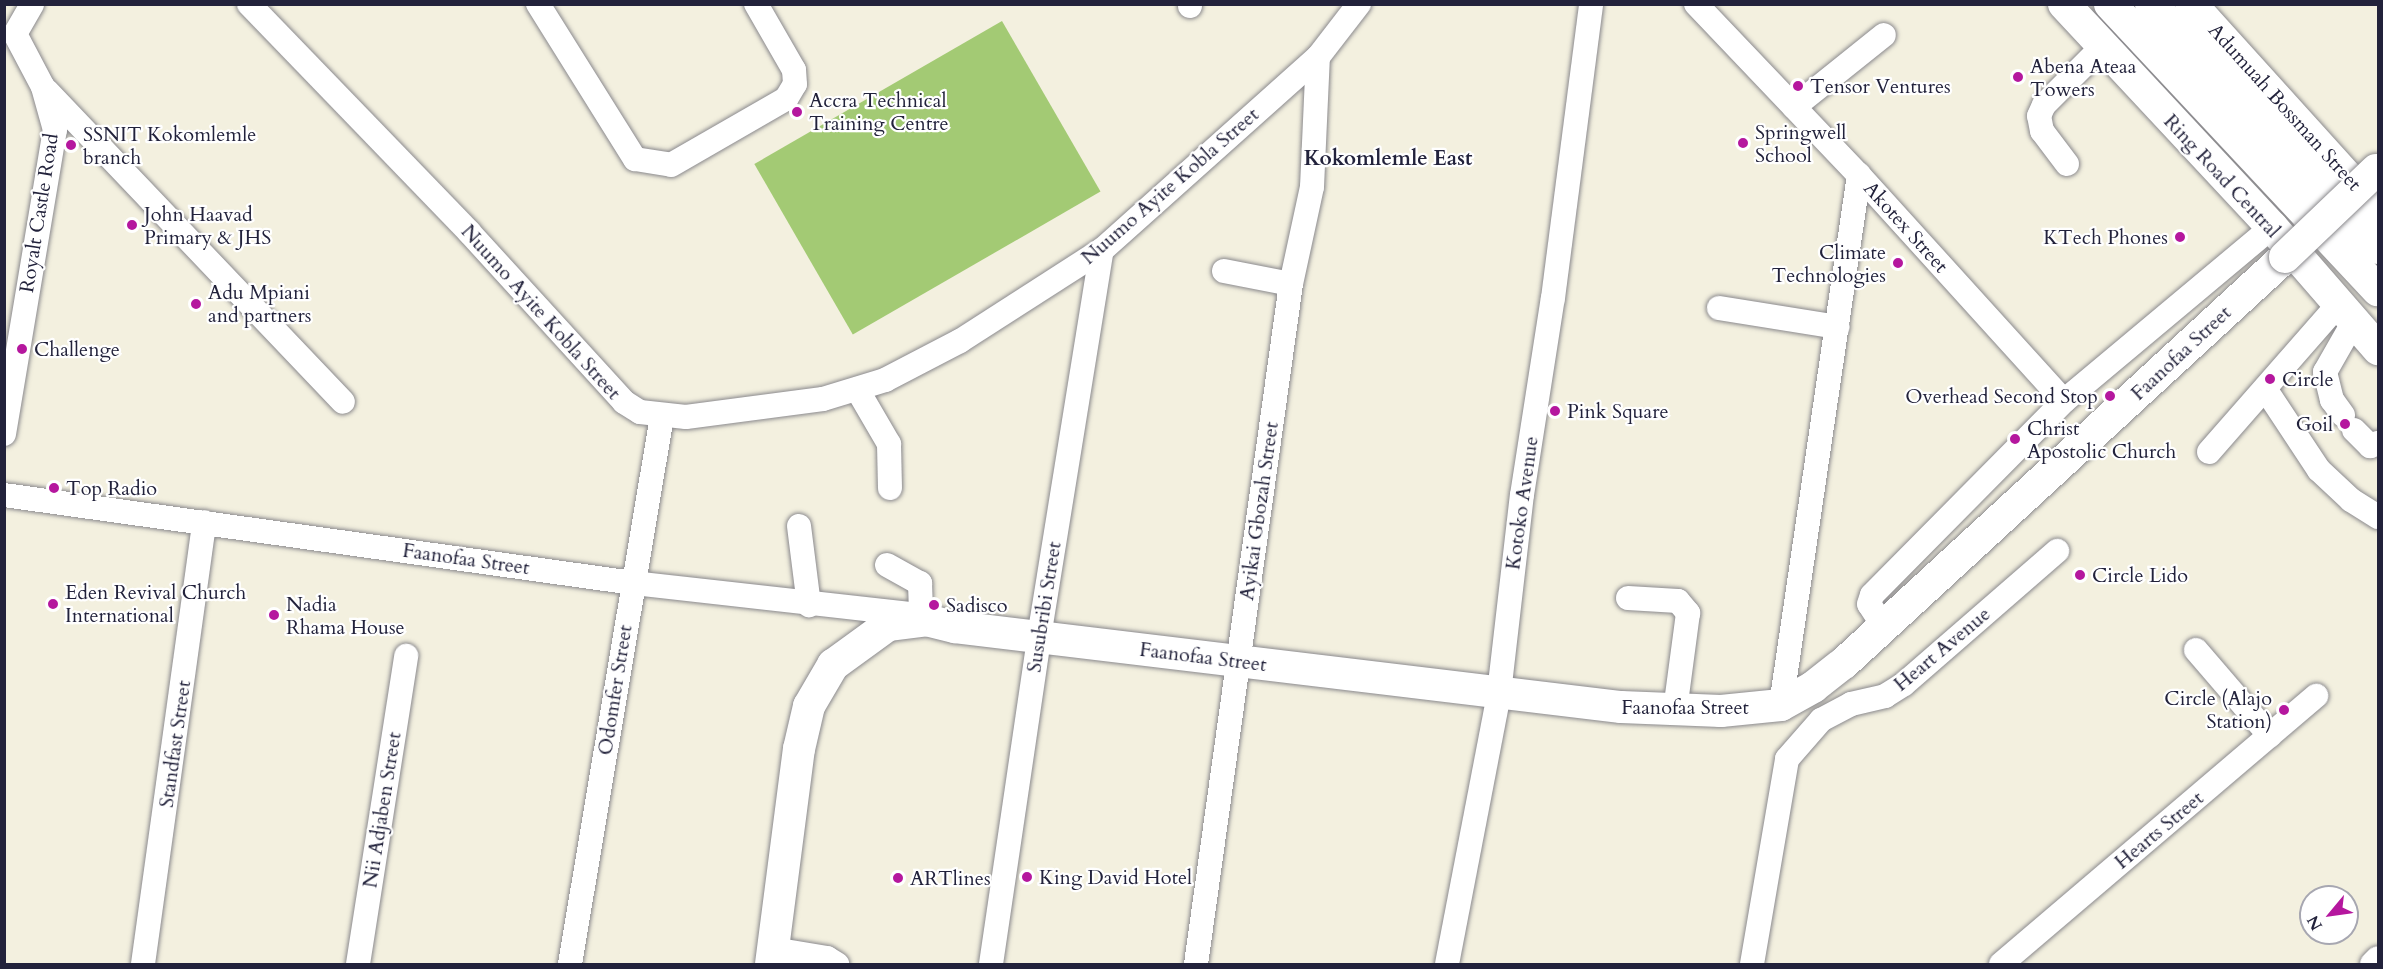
<!DOCTYPE html>
<style>
body{margin:0}
#map{position:relative;width:2383px;height:969px;overflow:hidden;background:#f3f0df;font-family:Cardo,serif}
div>[style]{position:absolute}
.green>*{inset:0;background:#a3ca74;transform-origin:0 0}
.roads{filter:drop-shadow(0 0 2px #8a898d) drop-shadow(0 0 2px #8a898d)}
.minor>*{height:24px;margin:-12px;padding:0 12px;transform-origin:12px;border-radius:12px;background:#fff}
.major>*{height:32px;margin:-16px;padding:0 16px;transform-origin:16px;border-radius:16px;background:#fff}
.bridges{filter:drop-shadow(0 0 2px #8a898d) drop-shadow(0 0 2px #8a898d)}
.major-bridge>*{height:32px;margin:-16px;padding:0 16px;transform-origin:16px;border-radius:16px;background:#fff}
.dots>*{width:16px;height:16px;translate:-50% -50%;box-sizing:border-box;border:3px solid #fff;border-radius:50%}
span{translate:-50% -50%;white-space:nowrap;text-align:center;line-height:1.15;-webkit-text-stroke:4.5px #fff;paint-order:stroke}
.poi-label{font-size:20px;color:#22223b}
.left{translate:0 -50%;text-align:left}
.right{translate:-100% -50%;text-align:right}
.street-label{font-size:20px;color:#22223b}
.neighbourhood-label{font-size:21px;color:#22223b;font-weight:700}
.frame{position:absolute;inset:0;border:6px solid #22223b;pointer-events:none}
.north{position:absolute;left:2299px;top:885px;width:60px;height:60px;box-sizing:border-box;background:#fff;border:2px solid #a7a7b1;border-radius:50%;rotate:241deg;font-size:16px;font-weight:700;line-height:24px;text-align:center;color:#22223b}
.north::after{content:'';display:block;margin:auto;width:21px;height:27px;background:#b5179e;clip-path:polygon(50% 0,100% 100%,50% 72%,0 100%)}
</style>
<div id="map">
<div class="green">
<i style="left:1002px;top:21px;width:197px;height:286px;rotate:60deg"></i>
</div>
<div class="roads">
<div class="minor">
<i style="left:249px;top:4px;width:317px;rotate:46deg"></i>
<i style="left:469px;top:232px;width:230px;rotate:47.6deg"></i>
<i style="left:624px;top:402px;width:19px;rotate:32deg"></i>
<i style="left:640px;top:412px;width:46px;rotate:6.2deg"></i>
<i style="left:686px;top:417px;width:138px;rotate:-7.5deg"></i>
<i style="left:823px;top:399px;width:65px;rotate:-17deg"></i>
<i style="left:885px;top:380px;width:85px;rotate:-27.5deg"></i>
<i style="left:960px;top:341px;width:169px;rotate:-32.7deg"></i>
<i style="left:1102px;top:250px;width:290px;rotate:-41.8deg"></i>
<i style="left:1318px;top:57px;width:67px;rotate:-52.3deg"></i>
<i style="left:538px;top:4px;width:183px;rotate:58deg"></i>
<i style="left:635px;top:159px;width:36px;rotate:9deg"></i>
<i style="left:671px;top:165px;width:133px;rotate:-29.9deg"></i>
<i style="left:786px;top:99px;width:17px;rotate:-59deg"></i>
<i style="left:795px;top:84px;width:14px;rotate:-94deg"></i>
<i style="left:794px;top:70px;width:76px;rotate:-119.9deg"></i>
<i style="left:1190px;top:4px;width:2px;rotate:90deg"></i>
<i style="left:1696px;top:4px;width:236px;rotate:46.4deg"></i>
<i style="left:1859px;top:175px;width:305px;rotate:47.8deg"></i>
<i style="left:47px;top:91px;width:429px;rotate:46.4deg"></i>
<i style="left:1794px;top:107px;width:115px;rotate:-38.7deg"></i>
<i style="left:2067px;top:164px;width:41px;rotate:-127.1deg"></i>
<i style="left:2042px;top:131px;width:15px;rotate:-101deg"></i>
<i style="left:2039px;top:116px;width:12px;rotate:-66deg"></i>
<i style="left:2044px;top:105px;width:81px;rotate:-45deg"></i>
<i style="left:1224px;top:271px;width:68px;rotate:11deg"></i>
<i style="left:1719px;top:308px;width:120px;rotate:9.1deg"></i>
<i style="left:857px;top:389px;width:64px;rotate:59.8deg"></i>
<i style="left:889px;top:444px;width:44px;rotate:88.7deg"></i>
<i style="left:2266px;top:390px;width:96px;rotate:56.5deg"></i>
<i style="left:2319px;top:470px;width:44px;rotate:43.2deg"></i>
<i style="left:2351px;top:500px;width:32px;rotate:32deg"></i>
<i style="left:2343px;top:415px;width:19px;rotate:-126deg"></i>
<i style="left:2332px;top:400px;width:29px;rotate:-104deg"></i>
<i style="left:2325px;top:372px;width:56px;rotate:-60.3deg"></i>
<i style="left:2354px;top:430px;width:23px;rotate:45deg"></i>
<i style="left:2370px;top:446px;width:9px;rotate:-21deg"></i>
<i style="left:4px;top:434px;width:308px;rotate:-80.5deg"></i>
<i style="left:55px;top:130px;width:45px;rotate:-105.6deg"></i>
<i style="left:43px;top:87px;width:60px;rotate:-117.8deg"></i>
<i style="left:15px;top:34px;width:34px;rotate:-60deg"></i>
<i style="left:2209px;top:452px;width:194px;rotate:-48.8deg"></i>
<i style="left:4px;top:495px;width:635px;rotate:7.96deg"></i>
<i style="left:633px;top:583px;width:280px;rotate:6.4deg"></i>
<i style="left:799px;top:526px;width:80px;rotate:82.8deg"></i>
<i style="left:887px;top:565px;width:38px;rotate:29deg"></i>
<i style="left:920px;top:583px;width:32px;rotate:88deg"></i>
<i style="left:1628px;top:598px;width:50px;rotate:3.4deg"></i>
<i style="left:1678px;top:601px;width:16px;rotate:50deg"></i>
<i style="left:1688px;top:613px;width:98px;rotate:97.6deg"></i>
<i style="left:1884px;top:627px;width:27px;rotate:-123deg"></i>
<i style="left:1869px;top:604px;width:9px;rotate:-72deg"></i>
<i style="left:1872px;top:595px;width:273px;rotate:-45.3deg"></i>
<i style="left:2064px;top:401px;width:271px;rotate:-39.9deg"></i>
<i style="left:2196px;top:650px;width:113px;rotate:49.3deg"></i>
<i style="left:1781px;top:705px;width:536px;rotate:-81.63deg"></i>
<i style="left:773px;top:949px;width:55px;rotate:9.5deg"></i>
<i style="left:827px;top:958px;width:12px;rotate:31deg"></i>
<i style="left:143px;top:964px;width:446px;rotate:-82.1deg"></i>
<i style="left:358px;top:964px;width:312px;rotate:-81.1deg"></i>
<i style="left:570px;top:964px;width:556px;rotate:-80.47deg"></i>
<i style="left:991px;top:964px;width:331px;rotate:-81.6deg"></i>
<i style="left:1039px;top:637px;width:392px;rotate:-80.8deg"></i>
<i style="left:1196px;top:964px;width:687px;rotate:-82.05deg"></i>
<i style="left:1291px;top:284px;width:99px;rotate:-77.8deg"></i>
<i style="left:1312px;top:187px;width:130px;rotate:-87.4deg"></i>
<i style="left:1447px;top:964px;width:276px;rotate:-79.1deg"></i>
<i style="left:1499px;top:693px;width:199px;rotate:-83.4deg"></i>
<i style="left:1522px;top:495px;width:199px;rotate:-81.1deg"></i>
<i style="left:1553px;top:298px;width:296px;rotate:-82.6deg"></i>
<i style="left:1752px;top:964px;width:208px;rotate:-80.3deg"></i>
<i style="left:1787px;top:759px;width:52px;rotate:-48.9deg"></i>
<i style="left:1821px;top:720px;width:34px;rotate:-28deg"></i>
<i style="left:1851px;top:704px;width:35px;rotate:-13deg"></i>
<i style="left:1885px;top:696px;width:22px;rotate:-32deg"></i>
<i style="left:1904px;top:684px;width:203px;rotate:-41deg"></i>
<i style="left:2001px;top:964px;width:414px;rotate:-40.4deg"></i>
<i style="left:2372px;top:964px;width:8px;rotate:-45deg"></i>
</div>
<div class="major">
<i style="left:2064px;top:4px;width:305px;rotate:47deg"></i>
<i style="left:2272px;top:227px;width:162px;rotate:49deg"></i>
<i style="left:2110px;top:4px;width:392px;rotate:46.9deg"></i>
<i style="left:2151px;top:4px;width:333px;rotate:47.1deg"></i>
<i style="left:2191px;top:4px;width:279px;rotate:47.9deg"></i>
<i style="left:771px;top:964px;width:217px;rotate:-82.6deg"></i>
<i style="left:799px;top:749px;width:44px;rotate:-76.9deg"></i>
<i style="left:809px;top:706px;width:48px;rotate:-59.7deg"></i>
<i style="left:833px;top:665px;width:68px;rotate:-36deg"></i>
<i style="left:888px;top:625px;width:38px;rotate:-7deg"></i>
<i style="left:926px;top:620px;width:30px;rotate:14deg"></i>
<i style="left:955px;top:627px;width:671px;rotate:6.85deg"></i>
<i style="left:1621px;top:707px;width:100px;rotate:2.3deg"></i>
<i style="left:1721px;top:711px;width:60px;rotate:-5.7deg"></i>
<i style="left:1781px;top:705px;width:37px;rotate:-29deg"></i>
<i style="left:1813px;top:687px;width:39px;rotate:-38deg"></i>
<i style="left:1844px;top:663px;width:599px;rotate:-42.63deg"></i>
</div>
</div>
<div class="bridges">
<div class="major-bridge">
<i style="left:2285px;top:257px;width:126px;rotate:-43.7deg"></i>
</div>
</div>
<div class="dots">
<i style="left:2018px;top:77px;background:#b5179e"></i>
<i style="left:1798px;top:86px;background:#b5179e"></i>
<i style="left:797px;top:112px;background:#b5179e"></i>
<i style="left:1743px;top:143px;background:#b5179e"></i>
<i style="left:71px;top:145px;background:#b5179e"></i>
<i style="left:132px;top:225px;background:#b5179e"></i>
<i style="left:2180px;top:237px;background:#b5179e"></i>
<i style="left:1898px;top:263px;background:#b5179e"></i>
<i style="left:196px;top:304px;background:#b5179e"></i>
<i style="left:22px;top:349px;background:#b5179e"></i>
<i style="left:2270px;top:379px;background:#b5179e"></i>
<i style="left:2110px;top:396px;background:#b5179e"></i>
<i style="left:1555px;top:411px;background:#b5179e"></i>
<i style="left:2345px;top:424px;background:#b5179e"></i>
<i style="left:2015px;top:439px;background:#b5179e"></i>
<i style="left:54px;top:488px;background:#b5179e"></i>
<i style="left:2080px;top:575px;background:#b5179e"></i>
<i style="left:53px;top:604px;background:#b5179e"></i>
<i style="left:934px;top:605px;background:#b5179e"></i>
<i style="left:274px;top:615px;background:#b5179e"></i>
<i style="left:2284px;top:710px;background:#b5179e"></i>
<i style="left:1027px;top:877px;background:#b5179e"></i>
<i style="left:898px;top:878px;background:#b5179e"></i>
</div>
<div class="poi-label">
<span class="left" style="left:2030px;top:78px">Abena Ateaa<br>Towers</span>
<span class="left" style="left:1810px;top:86px">Tensor Ventures</span>
<span class="left" style="left:809px;top:112px">Accra Technical<br>Training Centre</span>
<span class="left" style="left:1755px;top:144px">Springwell<br>School</span>
<span class="left" style="left:83px;top:146px">SSNIT Kokomlemle<br>branch</span>
<span class="left" style="left:144px;top:226px">John Haavad<br>Primary &amp; JHS</span>
<span class="right" style="left:2168px;top:237px">KTech Phones</span>
<span class="right" style="left:1886px;top:264px">Climate<br>Technologies</span>
<span class="left" style="left:208px;top:304px">Adu Mpiani<br>and partners</span>
<span class="left" style="left:34px;top:349px">Challenge</span>
<span class="left" style="left:2282px;top:379px">Circle</span>
<span class="right" style="left:2098px;top:396px">Overhead Second Stop</span>
<span class="left" style="left:1567px;top:411px">Pink Square</span>
<span class="right" style="left:2333px;top:424px">Goil</span>
<span class="left" style="left:2027px;top:440px">Christ<br>Apostolic Church</span>
<span class="left" style="left:66px;top:488px">Top Radio</span>
<span class="left" style="left:2092px;top:575px">Circle Lido</span>
<span class="left" style="left:65px;top:604px">Eden Revival Church<br>International</span>
<span class="left" style="left:286px;top:616px">Nadia<br>Rhama House</span>
<span class="left" style="left:946px;top:605px">Sadisco</span>
<span class="right" style="left:2272px;top:710px">Circle (Alajo<br>Station)</span>
<span class="left" style="left:1039px;top:877px">King David Hotel</span>
<span class="left" style="left:910px;top:878px">ARTlines</span>
</div>
<div class="street-label">
<span style="left:2285px;top:107px;rotate:48deg">Adumuah Bossman Street</span>
<span style="left:2222px;top:176px;rotate:47deg">Ring Road Central</span>
<span style="left:1170px;top:186px;rotate:-41deg">Nuumo Ayite Kobla Street</span>
<span style="left:39px;top:213px;rotate:-81deg">Royalt Castle Road</span>
<span style="left:1906px;top:227px;rotate:48deg">Akotex Street</span>
<span style="left:541px;top:312px;rotate:48deg">Nuumo Ayite Kobla Street</span>
<span style="left:2181px;top:353px;rotate:-43deg">Faanofaa Street</span>
<span style="left:1522px;top:503px;rotate:-82deg">Kotoko Avenue</span>
<span style="left:1259px;top:511px;rotate:-82deg">Ayikai Gbozah Street</span>
<span style="left:466px;top:559px;rotate:8deg">Faanofaa Street</span>
<span style="left:1044px;top:607px;rotate:-81deg">Susubribi Street</span>
<span style="left:1942px;top:649px;rotate:-40deg">Heart Avenue</span>
<span style="left:1203px;top:657px;rotate:7deg">Faanofaa Street</span>
<span style="left:615px;top:690px;rotate:-81deg">Odomfer Street</span>
<span style="left:1685px;top:707px">Faanofaa Street</span>
<span style="left:175px;top:744px;rotate:-82deg">Standfast Street</span>
<span style="left:382px;top:810px;rotate:-81deg">Nii Adjaben Street</span>
<span style="left:2159px;top:830px;rotate:-40deg">Hearts Street</span>
</div>
<div class="neighbourhood-label">
<span style="left:1388px;top:159px">Kokomlemle East</span>
</div>
<div class="frame"></div>
<div class="north">N</div>
</div>
